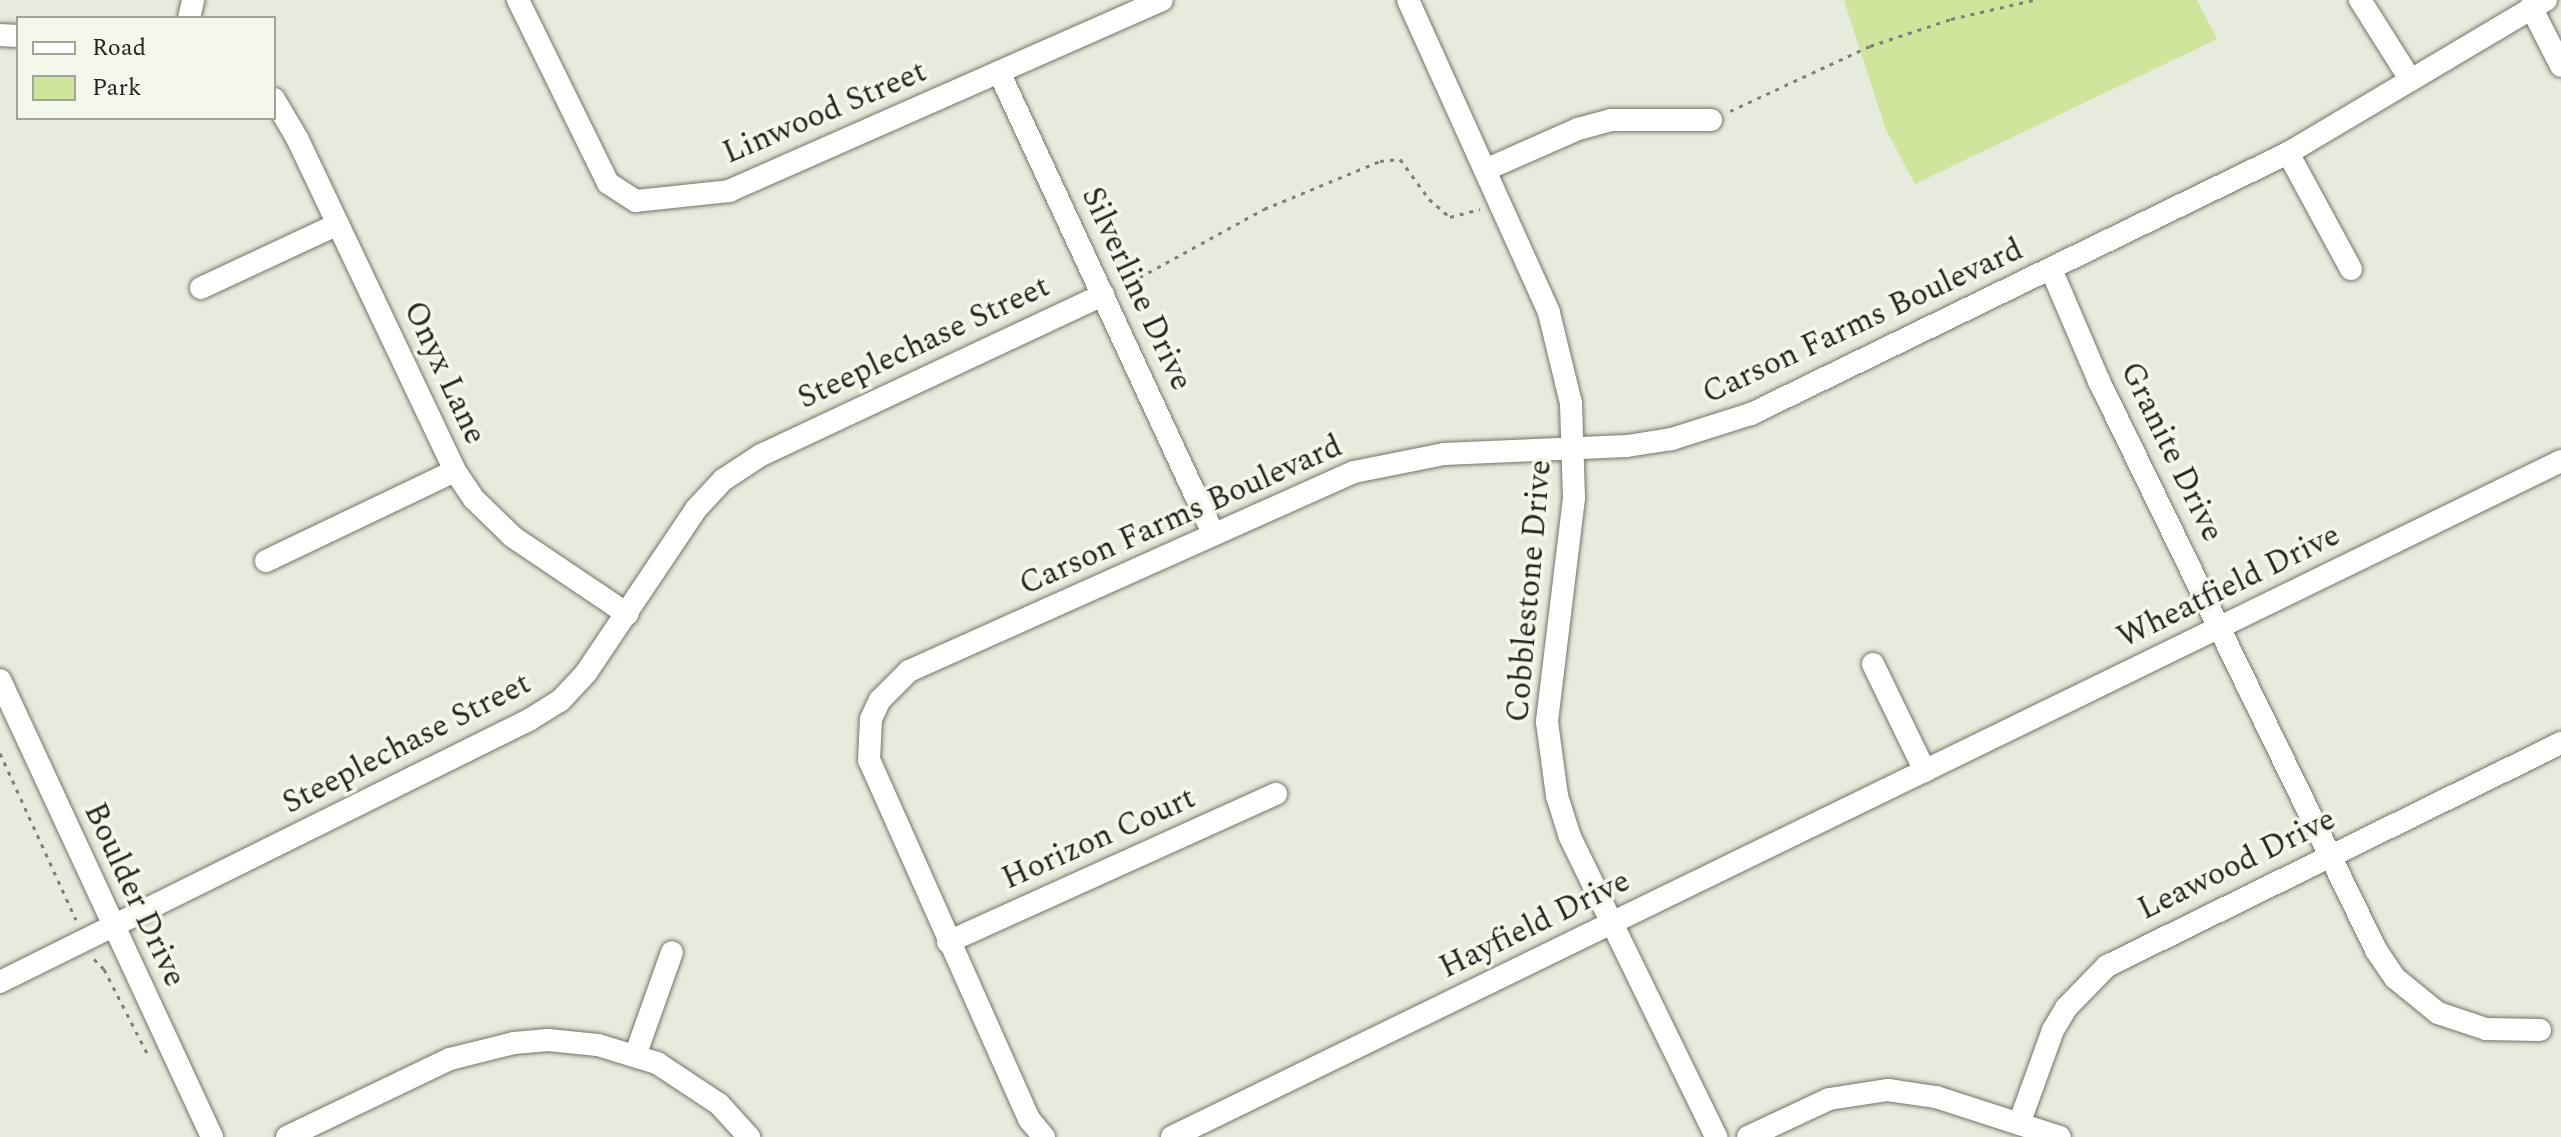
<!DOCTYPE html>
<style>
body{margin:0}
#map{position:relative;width:2561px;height:1137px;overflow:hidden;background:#e6ebdd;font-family:Spectral,serif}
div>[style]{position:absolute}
.green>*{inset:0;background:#cfe59c}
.path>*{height:3px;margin-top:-1.5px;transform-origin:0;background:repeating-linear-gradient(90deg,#7f8178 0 4px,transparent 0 10px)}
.roads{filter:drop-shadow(0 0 2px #717569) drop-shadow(0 0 2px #717569)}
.street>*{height:22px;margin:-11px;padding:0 11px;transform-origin:11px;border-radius:11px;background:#fff}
span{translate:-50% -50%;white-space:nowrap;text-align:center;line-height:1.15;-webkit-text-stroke:7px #f3f8ea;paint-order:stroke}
.street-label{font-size:32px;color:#242520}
.legend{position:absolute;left:16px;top:16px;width:260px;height:104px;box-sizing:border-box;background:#f3f8ea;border:2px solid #a0a499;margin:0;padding:10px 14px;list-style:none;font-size:24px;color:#242520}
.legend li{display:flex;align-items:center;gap:16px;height:40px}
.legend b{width:40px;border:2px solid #a0a499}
</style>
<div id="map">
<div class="green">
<i style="clip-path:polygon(1844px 0,2197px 0,2217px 39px,1915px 184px,1886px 130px)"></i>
</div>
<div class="path">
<i style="left:1730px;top:111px;width:154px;rotate:-24.9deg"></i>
<i style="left:1870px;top:46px;width:85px;rotate:-18.4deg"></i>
<i style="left:1951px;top:19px;width:84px;rotate:-13deg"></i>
<i style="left:1122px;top:287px;width:162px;rotate:-28.8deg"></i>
<i style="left:1264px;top:209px;width:126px;rotate:-22.5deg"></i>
<i style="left:1380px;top:161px;width:20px;rotate:-6deg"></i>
<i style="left:1400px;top:159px;width:49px;rotate:54.1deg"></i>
<i style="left:1429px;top:199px;width:28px;rotate:41deg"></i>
<i style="left:1450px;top:217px;width:31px;rotate:-15deg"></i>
<i style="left:0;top:753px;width:183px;rotate:65.5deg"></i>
<i style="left:94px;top:959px;width:14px;rotate:45deg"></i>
<i style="left:104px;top:969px;width:94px;rotate:62.9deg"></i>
</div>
<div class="roads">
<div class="street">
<i style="left:518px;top:0;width:204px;rotate:63.8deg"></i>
<i style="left:608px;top:183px;width:33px;rotate:33deg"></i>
<i style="left:636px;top:201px;width:94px;rotate:-6.1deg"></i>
<i style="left:729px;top:191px;width:473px;rotate:-23.8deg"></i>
<i style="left:1408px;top:0;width:343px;rotate:65.7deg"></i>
<i style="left:1549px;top:313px;width:93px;rotate:76.3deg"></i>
<i style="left:1571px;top:403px;width:95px;rotate:88.2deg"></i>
<i style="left:1574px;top:498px;width:226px;rotate:96.9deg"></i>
<i style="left:1547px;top:722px;width:75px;rotate:82.3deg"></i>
<i style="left:1557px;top:796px;width:43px;rotate:72.4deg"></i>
<i style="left:1570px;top:837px;width:334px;rotate:64deg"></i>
<i style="left:2360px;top:0;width:93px;rotate:57.7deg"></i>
<i style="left:2531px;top:7px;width:66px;rotate:63deg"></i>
<i style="left:189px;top:18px;width:18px;rotate:-77deg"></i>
<i style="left:0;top:35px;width:18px;rotate:3deg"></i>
<i style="left:999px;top:72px;width:508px;rotate:65.1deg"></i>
<i style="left:274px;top:99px;width:45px;rotate:59.5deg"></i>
<i style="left:297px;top:138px;width:369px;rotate:64.6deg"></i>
<i style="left:455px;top:471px;width:34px;rotate:56deg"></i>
<i style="left:474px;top:499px;width:54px;rotate:44.3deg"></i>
<i style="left:513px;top:537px;width:138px;rotate:34deg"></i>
<i style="left:2288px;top:153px;width:132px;rotate:61.5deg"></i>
<i style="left:1485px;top:170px;width:102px;rotate:-23.8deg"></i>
<i style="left:1578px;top:129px;width:34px;rotate:-15deg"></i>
<i style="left:1611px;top:120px;width:100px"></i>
<i style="left:2051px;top:269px;width:122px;rotate:66.8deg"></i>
<i style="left:2099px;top:381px;width:633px;rotate:64.04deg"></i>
<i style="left:2376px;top:950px;width:34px;rotate:56deg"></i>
<i style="left:2395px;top:978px;width:55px;rotate:39.1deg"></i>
<i style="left:2438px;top:1013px;width:51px;rotate:18.4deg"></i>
<i style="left:2486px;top:1029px;width:54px;rotate:1.1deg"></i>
<i style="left:201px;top:288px;width:151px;rotate:-25deg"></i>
<i style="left:266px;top:561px;width:209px;rotate:-25.5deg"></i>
<i style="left:1873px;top:664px;width:119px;rotate:64.1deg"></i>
<i style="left:0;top:680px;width:504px;rotate:65.11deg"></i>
<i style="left:948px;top:942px;width:360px;rotate:-24.3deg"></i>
<i style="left:0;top:982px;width:590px;rotate:-26.35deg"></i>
<i style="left:529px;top:720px;width:36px;rotate:-32deg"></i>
<i style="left:560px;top:701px;width:38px;rotate:-47deg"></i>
<i style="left:586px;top:673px;width:197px;rotate:-56.1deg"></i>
<i style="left:696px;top:509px;width:40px;rotate:-47deg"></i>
<i style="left:723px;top:480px;width:45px;rotate:-33.3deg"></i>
<i style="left:761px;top:455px;width:378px;rotate:-25.1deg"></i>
<i style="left:635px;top:1056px;width:110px;rotate:-70.4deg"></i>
<i style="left:2019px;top:1124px;width:100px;rotate:-70.1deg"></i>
<i style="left:2053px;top:1030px;width:26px;rotate:-59deg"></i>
<i style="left:2066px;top:1008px;width:59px;rotate:-45.7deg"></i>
<i style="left:2107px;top:966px;width:506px;rotate:-26.16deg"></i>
<i style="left:287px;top:1137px;width:181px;rotate:-25.6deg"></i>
<i style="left:450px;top:1059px;width:66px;rotate:-14deg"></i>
<i style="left:514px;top:1043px;width:34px;rotate:-5deg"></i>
<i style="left:548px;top:1040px;width:50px;rotate:5.7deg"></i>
<i style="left:598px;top:1045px;width:62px;rotate:17deg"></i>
<i style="left:657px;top:1063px;width:74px;rotate:33.5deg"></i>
<i style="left:719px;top:1104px;width:45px;rotate:47.7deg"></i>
<i style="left:1044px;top:1137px;width:23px;rotate:-130deg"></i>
<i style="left:1029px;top:1119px;width:393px;rotate:-114deg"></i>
<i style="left:869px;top:760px;width:41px;rotate:-87.2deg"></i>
<i style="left:871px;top:719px;width:21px;rotate:-65deg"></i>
<i style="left:880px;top:700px;width:41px;rotate:-45deg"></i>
<i style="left:909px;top:671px;width:487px;rotate:-24.1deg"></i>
<i style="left:1354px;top:472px;width:92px;rotate:-11.3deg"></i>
<i style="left:1444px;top:454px;width:183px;rotate:-2.5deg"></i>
<i style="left:1627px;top:446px;width:46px;rotate:-8.8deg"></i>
<i style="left:1672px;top:439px;width:83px;rotate:-17.6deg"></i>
<i style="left:1751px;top:414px;width:597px;rotate:-25.92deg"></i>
<i style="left:2288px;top:153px;width:300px;rotate:-30.7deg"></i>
<i style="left:1172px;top:1137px;width:1545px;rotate:-25.95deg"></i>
<i style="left:1748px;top:1137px;width:89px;rotate:-25.1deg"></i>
<i style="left:1829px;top:1099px;width:60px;rotate:-8.7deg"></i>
<i style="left:1888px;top:1090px;width:49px;rotate:8.3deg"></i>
<i style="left:1936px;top:1097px;width:130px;rotate:17.9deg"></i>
</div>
</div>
<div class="street-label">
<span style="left:825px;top:113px;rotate:-23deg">Linwood Street</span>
<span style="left:1136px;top:289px;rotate:65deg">Silverline Drive</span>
<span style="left:1863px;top:322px;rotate:-25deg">Carson Farms Boulevard</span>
<span style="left:924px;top:343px;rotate:-25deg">Steeplechase Street</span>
<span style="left:444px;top:373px;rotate:65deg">Onyx Lane</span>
<span style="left:2171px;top:452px;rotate:64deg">Granite Drive</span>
<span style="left:1181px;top:516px;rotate:-24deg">Carson Farms Boulevard</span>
<span style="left:2229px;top:587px;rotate:-26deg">Wheatfield Drive</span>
<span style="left:1530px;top:591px;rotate:-85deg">Cobblestone Drive</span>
<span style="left:407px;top:744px;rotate:-27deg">Steeplechase Street</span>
<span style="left:1099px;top:839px;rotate:-24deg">Horizon Court</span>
<span style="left:2237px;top:865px;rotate:-26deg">Leawood Drive</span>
<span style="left:134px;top:895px;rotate:65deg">Boulder Drive</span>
<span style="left:1535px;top:925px;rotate:-26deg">Hayfield Drive</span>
</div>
<ul class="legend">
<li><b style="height:10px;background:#fff"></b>Road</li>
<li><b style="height:22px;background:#cfe59c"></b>Park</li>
</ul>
</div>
